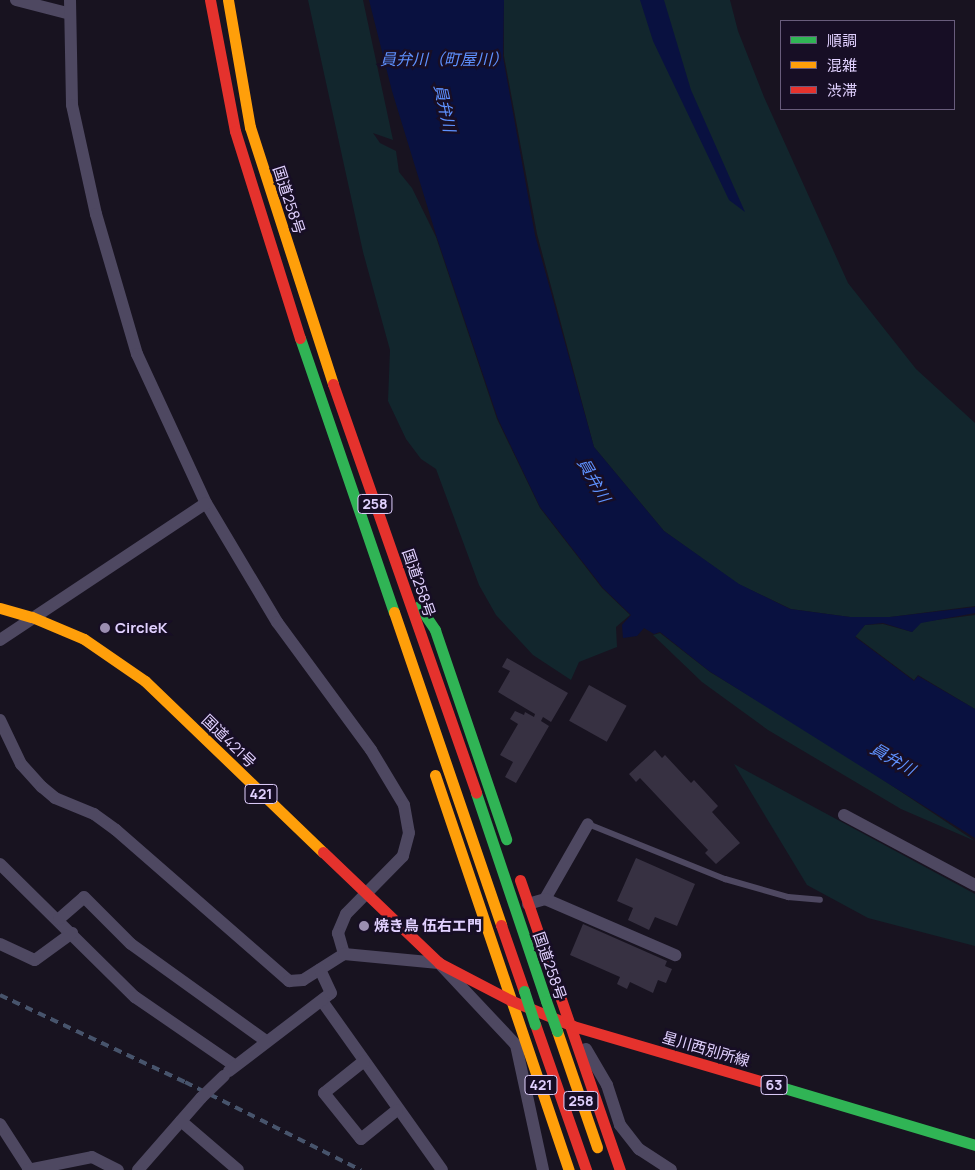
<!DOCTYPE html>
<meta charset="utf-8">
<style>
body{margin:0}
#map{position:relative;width:975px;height:1170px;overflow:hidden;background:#181320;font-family:Manrope,"Noto Sans JP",sans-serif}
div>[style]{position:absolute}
.green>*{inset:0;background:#12262d}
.water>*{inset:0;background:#091140}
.building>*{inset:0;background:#373142;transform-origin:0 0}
.lane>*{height:6px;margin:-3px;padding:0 3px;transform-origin:3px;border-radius:3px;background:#4e4861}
.street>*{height:12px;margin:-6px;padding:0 6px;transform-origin:6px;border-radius:6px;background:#4e4861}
.fast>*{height:11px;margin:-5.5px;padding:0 5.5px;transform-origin:5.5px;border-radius:5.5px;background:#30b455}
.slow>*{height:11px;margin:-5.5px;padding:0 5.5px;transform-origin:5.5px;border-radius:5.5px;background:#ff9f0a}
.jam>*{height:11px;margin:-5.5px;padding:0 5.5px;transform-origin:5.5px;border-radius:5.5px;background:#e5322d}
.rail>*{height:4px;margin-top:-2px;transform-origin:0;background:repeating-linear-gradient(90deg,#47546c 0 8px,transparent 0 14px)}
.street-bridge>*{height:12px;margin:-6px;padding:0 6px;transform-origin:6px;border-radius:6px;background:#4e4861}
.fast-bridge>*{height:11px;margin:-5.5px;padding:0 5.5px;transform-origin:5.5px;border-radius:5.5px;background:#30b455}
.dots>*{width:14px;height:14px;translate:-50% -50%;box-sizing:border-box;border:2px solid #170e25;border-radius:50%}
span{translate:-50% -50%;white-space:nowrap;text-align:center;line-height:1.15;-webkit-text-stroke:5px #170e25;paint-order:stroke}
.shield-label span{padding:1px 4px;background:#170e25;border:1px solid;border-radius:4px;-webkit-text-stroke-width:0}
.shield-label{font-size:14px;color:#e1d1ff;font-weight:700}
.street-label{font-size:15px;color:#e1d1ff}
.poi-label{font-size:15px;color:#e1d1ff;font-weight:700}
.left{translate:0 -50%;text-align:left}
.water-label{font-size:16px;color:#5f92ff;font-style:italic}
.legend{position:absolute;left:780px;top:20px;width:175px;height:90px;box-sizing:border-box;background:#170e25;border:1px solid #685c7c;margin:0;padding:6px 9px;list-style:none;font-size:15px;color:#e1d1ff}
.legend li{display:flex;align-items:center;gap:10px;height:25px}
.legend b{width:25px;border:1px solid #685c7c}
</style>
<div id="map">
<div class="green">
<i style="clip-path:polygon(308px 0,363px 0,393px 140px,373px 133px,380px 143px,396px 151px,399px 172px,412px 188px,436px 237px,497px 419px,540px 508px,602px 588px,630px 615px,616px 627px,617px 647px,579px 662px,571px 680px,533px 655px,496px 615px,479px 585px,436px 469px,421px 459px,406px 439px,388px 401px,390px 350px,363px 252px)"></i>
<i style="clip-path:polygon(504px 0,730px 0,738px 31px,764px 97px,848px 283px,916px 369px,975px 423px,975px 606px,890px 617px,850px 617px,791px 609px,738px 584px,664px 531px,594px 447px,537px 234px,504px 56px)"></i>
<i style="clip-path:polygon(975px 615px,975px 709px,918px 675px,914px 680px,855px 636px,865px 625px,883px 624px,912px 632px,921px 622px)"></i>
<i style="clip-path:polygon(660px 633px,710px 672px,835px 748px,975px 841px,901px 809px,768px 730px,702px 682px,653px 635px)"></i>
<i style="clip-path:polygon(734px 764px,975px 894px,975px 946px,868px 918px,807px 885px)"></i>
</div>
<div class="water">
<i style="clip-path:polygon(369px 0,504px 0,503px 57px,535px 235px,594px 447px,664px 531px,739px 584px,790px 609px,850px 617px,890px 617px,975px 607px,975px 613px,921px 623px,912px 632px,883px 623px,865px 625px,855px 637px,914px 681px,918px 676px,975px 709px,975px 838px,709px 671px,660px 632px,654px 634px,644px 628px,637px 636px,623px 638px,622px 625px,631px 615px,603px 588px,540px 507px,498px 419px,437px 238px,392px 91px)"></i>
<i style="clip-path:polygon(640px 0,664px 0,691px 90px,745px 212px,729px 200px,653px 41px)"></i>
</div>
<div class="building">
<i style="clip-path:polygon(507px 658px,568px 693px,551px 722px,543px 717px,541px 721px,549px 726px,516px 783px,505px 777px,513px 762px,500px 755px,518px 724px,510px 719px,515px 711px,524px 715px,525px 712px,534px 717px,535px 714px,498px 692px,510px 671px,502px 667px)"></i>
<i style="left:589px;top:685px;width:43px;height:41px;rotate:29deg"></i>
<i style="clip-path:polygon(655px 750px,662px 758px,665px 755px,691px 783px,694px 780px,718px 806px,712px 812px,740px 843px,716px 864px,705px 853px,708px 850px,640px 778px,636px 782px,629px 774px)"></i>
<i style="clip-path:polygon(636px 858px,695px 884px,677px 926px,655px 917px,649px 930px,628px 920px,633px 908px,617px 901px)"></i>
<i style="clip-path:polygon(583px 924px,667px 961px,665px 966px,672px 969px,666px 983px,658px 980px,653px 993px,630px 982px,627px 989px,617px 984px,620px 977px,570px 955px)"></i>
</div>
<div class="lane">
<i style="left:588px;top:824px;width:148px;rotate:21.9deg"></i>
<i style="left:725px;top:879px;width:66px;rotate:15.9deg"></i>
<i style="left:788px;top:897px;width:32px;rotate:5deg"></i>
</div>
<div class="street">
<i style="left:16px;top:0;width:53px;rotate:14.3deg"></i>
<i style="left:70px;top:0;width:105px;rotate:88.9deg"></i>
<i style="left:72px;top:105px;width:112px;rotate:77.6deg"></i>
<i style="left:96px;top:214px;width:146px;rotate:73.7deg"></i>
<i style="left:137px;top:354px;width:164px;rotate:65.2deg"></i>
<i style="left:206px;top:503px;width:139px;rotate:59.2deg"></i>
<i style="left:277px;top:622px;width:159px;rotate:53.7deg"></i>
<i style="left:371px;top:750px;width:64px;rotate:59deg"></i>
<i style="left:404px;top:805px;width:28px;rotate:80deg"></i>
<i style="left:409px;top:833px;width:24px;rotate:105deg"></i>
<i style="left:403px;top:856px;width:81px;rotate:134.5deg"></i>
<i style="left:346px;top:914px;width:21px;rotate:113deg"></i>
<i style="left:338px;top:933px;width:22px;rotate:74deg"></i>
<i style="left:0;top:640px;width:247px;rotate:-33.6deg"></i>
<i style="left:0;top:720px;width:49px;rotate:64.5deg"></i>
<i style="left:21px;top:764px;width:31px;rotate:48deg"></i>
<i style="left:42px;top:787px;width:17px;rotate:40deg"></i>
<i style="left:55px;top:798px;width:42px;rotate:22.3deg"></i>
<i style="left:94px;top:814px;width:27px;rotate:36deg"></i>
<i style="left:116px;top:830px;width:230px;rotate:41.1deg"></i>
<i style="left:289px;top:981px;width:14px;rotate:-4deg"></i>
<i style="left:303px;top:980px;width:49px;rotate:-32.4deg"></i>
<i style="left:344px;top:954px;width:95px;rotate:5.4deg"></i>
<i style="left:439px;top:963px;width:112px;rotate:46.8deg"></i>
<i style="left:516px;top:1045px;width:128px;rotate:77.8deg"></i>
<i style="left:844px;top:815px;width:149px;rotate:28.1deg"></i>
<i style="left:0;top:864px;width:190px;rotate:44.6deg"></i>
<i style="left:135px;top:997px;width:120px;rotate:34.5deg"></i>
<i style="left:545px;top:899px;width:86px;rotate:-60.2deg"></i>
<i style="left:528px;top:904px;width:18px;rotate:-16deg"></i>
<i style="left:545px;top:899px;width:142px;rotate:23.3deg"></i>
<i style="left:59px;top:919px;width:33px;rotate:-41deg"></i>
<i style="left:84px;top:897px;width:66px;rotate:45deg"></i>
<i style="left:131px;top:944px;width:166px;rotate:35.7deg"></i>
<i style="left:0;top:944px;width:38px;rotate:25deg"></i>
<i style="left:35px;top:960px;width:46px;rotate:-36.1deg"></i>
<i style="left:322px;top:1001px;width:207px;rotate:54.6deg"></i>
<i style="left:586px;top:1049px;width:42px;rotate:59.7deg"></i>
<i style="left:607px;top:1085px;width:42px;rotate:72deg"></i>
<i style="left:620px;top:1125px;width:31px;rotate:52deg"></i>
<i style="left:639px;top:1149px;width:38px;rotate:33deg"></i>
<i style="left:364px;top:1061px;width:51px;rotate:141.3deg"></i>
<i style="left:324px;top:1093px;width:59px;rotate:51.2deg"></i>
<i style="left:361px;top:1139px;width:46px;rotate:-38.9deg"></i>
<i style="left:229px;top:1071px;width:128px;rotate:-37.4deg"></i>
<i style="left:331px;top:993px;width:26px;rotate:-115deg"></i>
<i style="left:181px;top:1121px;width:75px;rotate:40.7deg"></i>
<i style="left:0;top:1124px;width:54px;rotate:57.2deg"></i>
<i style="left:28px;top:1170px;width:65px;rotate:-11.5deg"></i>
<i style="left:92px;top:1157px;width:29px;rotate:27deg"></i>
<i style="left:138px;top:1170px;width:96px;rotate:-48.8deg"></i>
</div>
<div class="fast">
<i style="left:300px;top:338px;width:290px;rotate:71.1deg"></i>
<i style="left:419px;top:606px;width:29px;rotate:56deg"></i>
<i style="left:435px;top:630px;width:221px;rotate:71.2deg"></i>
<i style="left:476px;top:793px;width:219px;rotate:71.4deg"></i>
<i style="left:774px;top:1085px;width:210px;rotate:16.6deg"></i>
</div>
<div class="slow">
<i style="left:228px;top:0;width:129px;rotate:80.2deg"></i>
<i style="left:250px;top:127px;width:270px;rotate:72.1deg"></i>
<i style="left:0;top:608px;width:33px;rotate:16deg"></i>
<i style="left:32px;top:617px;width:56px;rotate:22.9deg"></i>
<i style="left:84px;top:639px;width:74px;rotate:34.5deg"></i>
<i style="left:145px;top:681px;width:247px;rotate:43.9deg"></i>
<i style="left:394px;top:612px;width:331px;rotate:71.1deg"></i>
<i style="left:435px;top:775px;width:417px;rotate:71.3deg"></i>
<i style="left:557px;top:1031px;width:123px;rotate:71deg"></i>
</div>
<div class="jam">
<i style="left:210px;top:0;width:133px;rotate:79.2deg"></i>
<i style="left:235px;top:131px;width:217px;rotate:72.6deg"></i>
<i style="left:333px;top:384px;width:433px;rotate:70.7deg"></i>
<i style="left:323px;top:852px;width:161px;rotate:43.7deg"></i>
<i style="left:439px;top:963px;width:80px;rotate:27.5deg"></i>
<i style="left:510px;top:1000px;width:68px;rotate:22.4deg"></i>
<i style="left:520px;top:880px;width:307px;rotate:71deg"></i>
<i style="left:501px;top:925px;width:70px;rotate:70.8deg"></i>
<i style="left:535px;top:1024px;width:155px;rotate:70.7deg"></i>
<i style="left:573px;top:1026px;width:209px;rotate:16.4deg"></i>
</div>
<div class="rail">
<i style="left:0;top:995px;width:204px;rotate:25.2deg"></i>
<i style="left:185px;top:1082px;width:197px;rotate:26.6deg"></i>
</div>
<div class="street-bridge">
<i style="left:201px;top:1098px;width:32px;rotate:-44deg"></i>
</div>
<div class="fast-bridge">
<i style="left:524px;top:991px;width:35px;rotate:72deg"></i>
<i style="left:546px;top:1001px;width:32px;rotate:70deg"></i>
</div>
<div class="dots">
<i style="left:105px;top:628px;background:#9b8eb1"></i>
<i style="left:364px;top:926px;background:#9b8eb1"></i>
</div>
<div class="shield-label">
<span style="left:375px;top:504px">258</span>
<span style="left:261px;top:794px">421</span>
<span style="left:541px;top:1085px">421</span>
<span style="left:774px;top:1085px">63</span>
<span style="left:581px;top:1101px">258</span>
</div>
<div class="street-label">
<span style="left:289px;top:200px;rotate:72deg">国道258号</span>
<span style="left:419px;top:583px;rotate:71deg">国道258号</span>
<span style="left:229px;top:741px;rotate:44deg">国道421号</span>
<span style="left:550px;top:966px;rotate:71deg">国道258号</span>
<span style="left:706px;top:1049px;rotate:16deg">星川西別所線</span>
</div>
<div class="poi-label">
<span class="left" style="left:115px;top:628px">CircleK</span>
<span class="left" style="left:374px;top:926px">焼き鳥 伍右エ門</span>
</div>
<div class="water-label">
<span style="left:444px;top:59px">員弁川（町屋川）</span>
<span style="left:445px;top:108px;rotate:78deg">員弁川</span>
<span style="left:594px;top:480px;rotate:60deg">員弁川</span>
<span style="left:893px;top:759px;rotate:30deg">員弁川</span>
</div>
<ul class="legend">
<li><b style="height:6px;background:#30b455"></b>順調</li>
<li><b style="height:6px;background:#ff9f0a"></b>混雑</li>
<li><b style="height:6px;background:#e5322d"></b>渋滞</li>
</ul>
</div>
